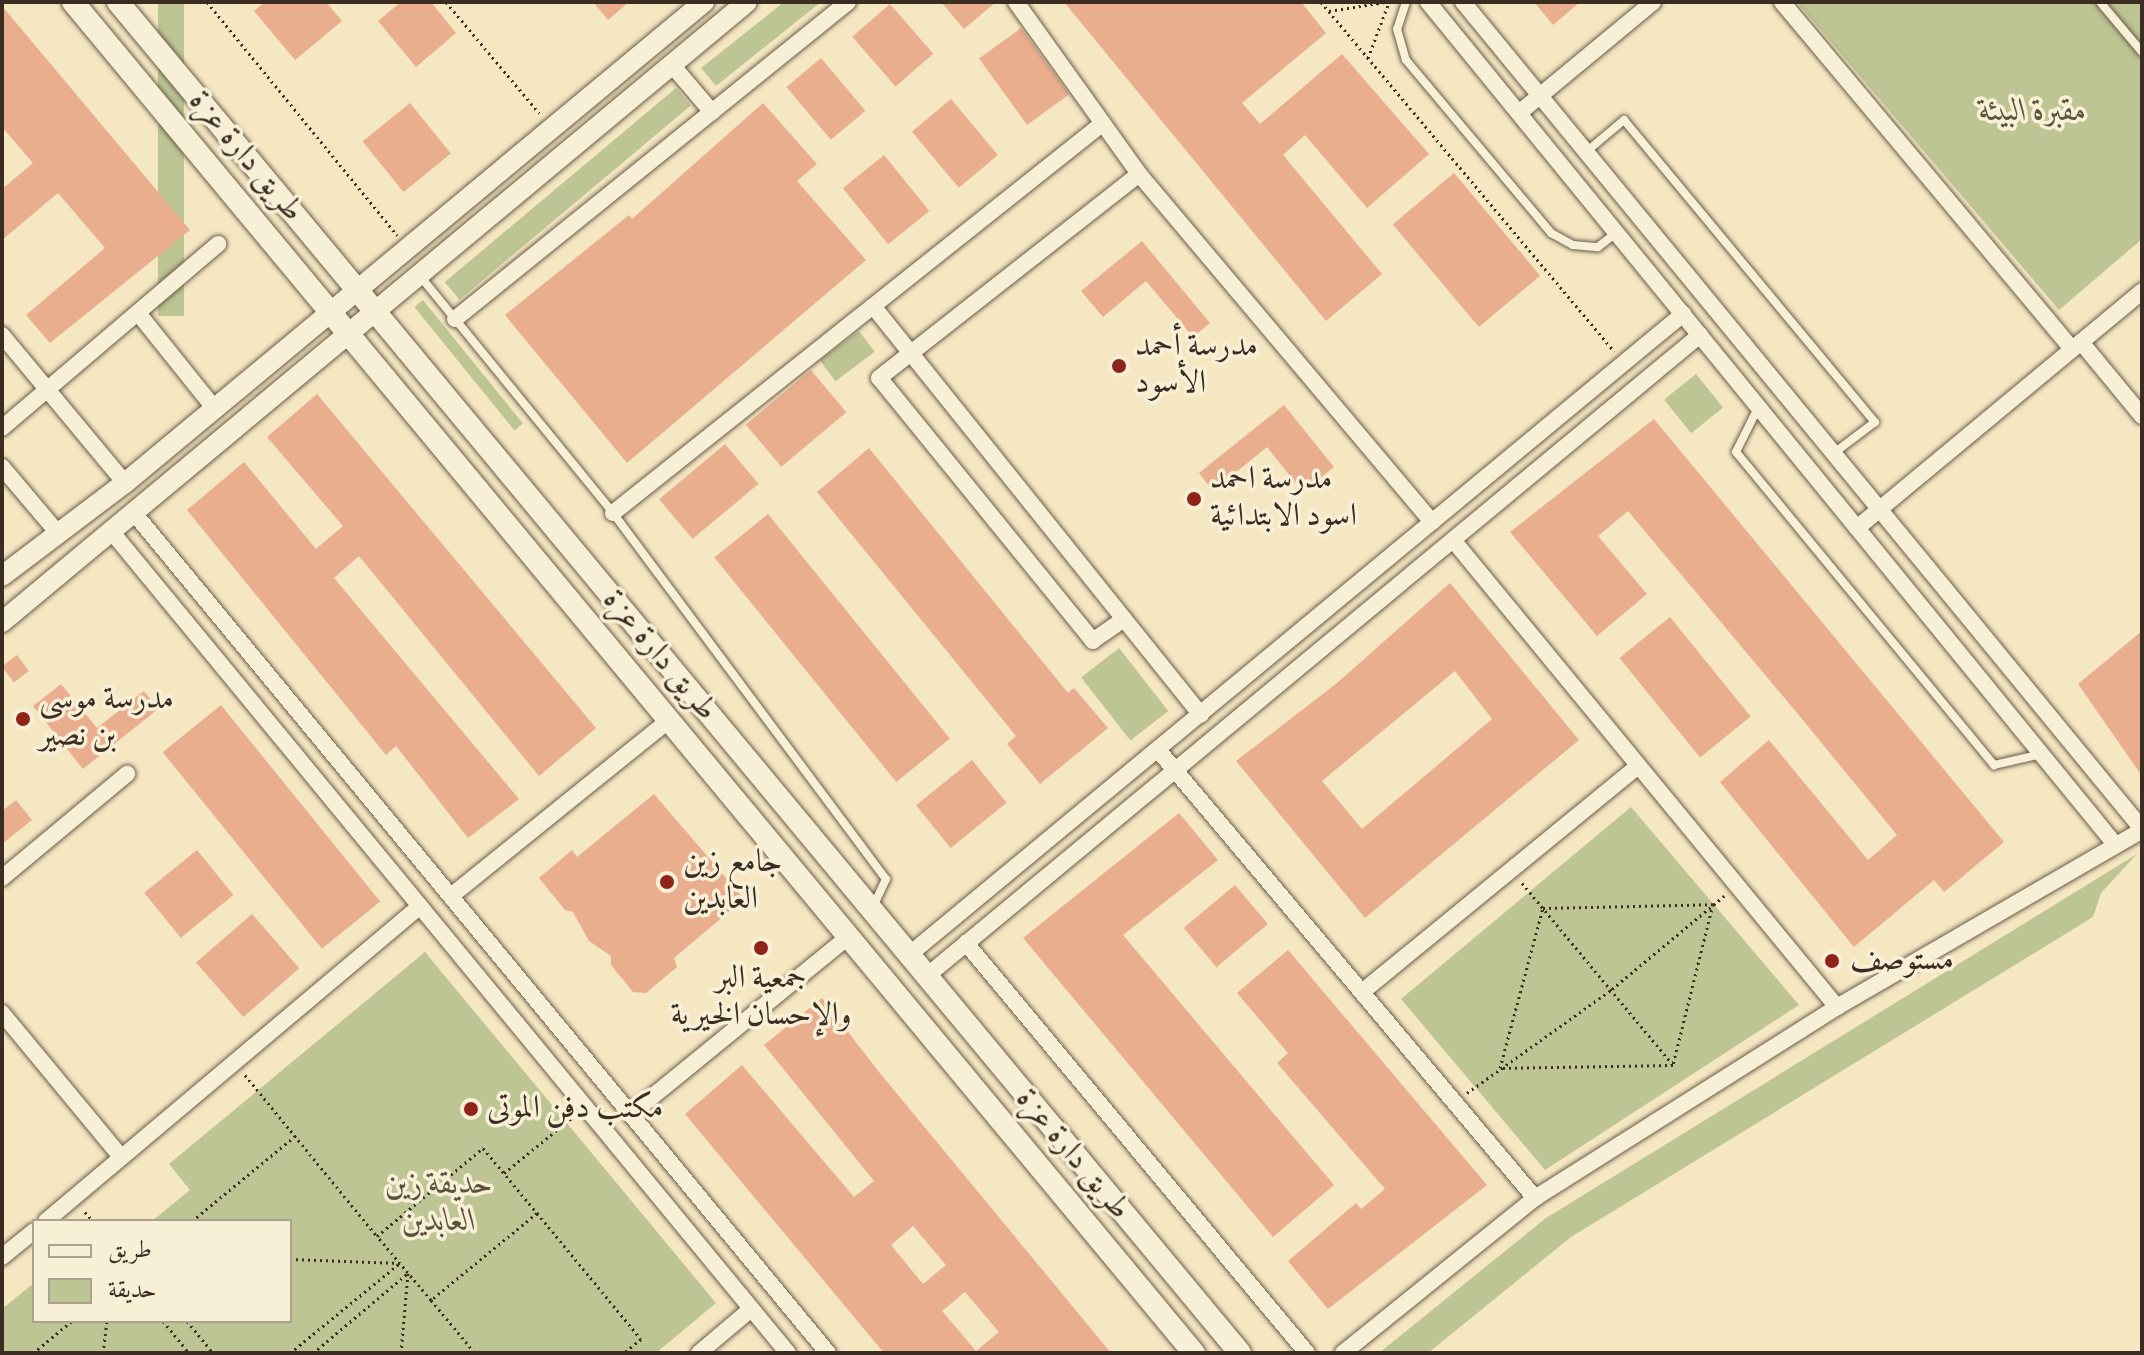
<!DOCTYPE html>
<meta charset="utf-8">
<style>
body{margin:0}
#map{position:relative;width:2144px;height:1355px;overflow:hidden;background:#f5e7c2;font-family:Vollkorn,Amiri,serif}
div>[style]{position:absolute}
.green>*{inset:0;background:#bcc593;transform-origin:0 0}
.building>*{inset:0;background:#e9ae8d;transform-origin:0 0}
.path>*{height:3px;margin-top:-1.5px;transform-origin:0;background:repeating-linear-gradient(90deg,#3b2d22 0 2px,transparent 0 6px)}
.roads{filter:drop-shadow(0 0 2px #6a5c4a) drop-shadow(0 0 2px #6a5c4a)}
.service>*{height:8px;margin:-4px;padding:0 4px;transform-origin:4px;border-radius:4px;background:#f8efd7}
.minor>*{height:16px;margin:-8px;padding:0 8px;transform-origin:8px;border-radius:8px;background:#f8efd7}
.tertiary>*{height:20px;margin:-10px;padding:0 10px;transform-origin:10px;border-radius:10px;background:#f8efd7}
.secondary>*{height:22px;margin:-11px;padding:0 11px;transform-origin:11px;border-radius:11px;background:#f8efd7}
.dots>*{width:22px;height:22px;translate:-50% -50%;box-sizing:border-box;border:4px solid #f8efd7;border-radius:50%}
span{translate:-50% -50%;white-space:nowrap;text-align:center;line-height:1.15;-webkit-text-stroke:7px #f8efd7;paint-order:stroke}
.park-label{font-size:32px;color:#5b533e;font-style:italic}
.street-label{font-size:32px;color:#3b2d22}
.poi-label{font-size:32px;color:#3b2d22}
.left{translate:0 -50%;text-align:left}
.frame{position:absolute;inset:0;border:4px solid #3b2d22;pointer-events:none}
.legend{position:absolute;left:32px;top:1219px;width:260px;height:104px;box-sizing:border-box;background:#f8efd7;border:2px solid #aca18f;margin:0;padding:10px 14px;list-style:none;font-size:24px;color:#3b2d22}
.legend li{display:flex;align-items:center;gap:16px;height:40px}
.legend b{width:40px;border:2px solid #aca18f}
</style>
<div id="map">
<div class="green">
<i style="left:158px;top:2px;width:26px;height:314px"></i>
<i style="clip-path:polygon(784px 2px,821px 2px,716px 86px,701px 68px)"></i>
<i style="clip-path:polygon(1797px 2px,2142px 2px,2142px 239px,2059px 310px)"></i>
<i style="left:676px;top:88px;width:23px;height:302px;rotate:50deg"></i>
<i style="left:423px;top:300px;width:159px;height:11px;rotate:51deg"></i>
<i style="left:859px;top:331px;width:26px;height:49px;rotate:53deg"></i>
<i style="left:1696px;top:374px;width:43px;height:41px;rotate:51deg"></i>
<i style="left:1119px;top:648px;width:80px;height:48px;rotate:52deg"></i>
<i style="clip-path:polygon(1631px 807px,1799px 1005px,1545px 1170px,1401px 999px)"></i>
<i style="clip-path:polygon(2137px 854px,2101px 893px,2093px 917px,1571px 1237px,1428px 1353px,1379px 1353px,1546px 1218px)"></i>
<i style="clip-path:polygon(425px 952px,716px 1303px,656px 1353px,2px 1353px,2px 1309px,34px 1283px,34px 1321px,290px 1321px,290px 1221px,152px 1221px,190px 1190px,169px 1164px)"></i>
</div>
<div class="building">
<i style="clip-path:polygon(265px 2px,326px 2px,342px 21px,295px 60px,254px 11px)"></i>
<i style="clip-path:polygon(401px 2px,431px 2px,456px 33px,416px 67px,378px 21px)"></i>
<i style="clip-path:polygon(593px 2px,629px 2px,608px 20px)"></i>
<i style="clip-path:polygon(941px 2px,996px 2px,964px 29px)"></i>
<i style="clip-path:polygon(1064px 2px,1301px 2px,1326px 33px,1242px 103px,1260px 124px,1342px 54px,1429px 154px,1367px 208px,1305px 135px,1283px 155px,1382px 274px,1326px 321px)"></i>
<i style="clip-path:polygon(1534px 2px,1580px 2px,1553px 25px)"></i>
<i style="left:890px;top:4px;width:66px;height:50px;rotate:49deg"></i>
<i style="clip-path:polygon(2px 6px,190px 230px,50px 343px,26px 315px,105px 248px,58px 193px,2px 240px,2px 189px,33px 163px,2px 127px)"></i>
<i style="left:1021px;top:28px;width:82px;height:52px;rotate:54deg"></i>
<i style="left:821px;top:58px;width:69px;height:45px;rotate:50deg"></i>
<i style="left:951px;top:99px;width:73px;height:51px;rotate:50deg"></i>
<i style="left:410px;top:103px;width:65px;height:61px;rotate:51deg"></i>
<i style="clip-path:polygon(763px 103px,817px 164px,797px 181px,866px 260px,627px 463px,505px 315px,629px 215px,632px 219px)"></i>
<i style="left:884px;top:155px;width:72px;height:53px;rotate:51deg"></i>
<i style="left:1454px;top:173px;width:134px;height:80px;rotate:50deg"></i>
<i style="clip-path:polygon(1142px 241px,1210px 323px,1193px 337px,1146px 281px,1103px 317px,1081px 291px)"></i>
<i style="left:811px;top:370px;width:55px;height:85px;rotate:50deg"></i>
<i style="clip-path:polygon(317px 394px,596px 728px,539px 776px,359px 556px,334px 578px,519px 799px,468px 838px,396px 746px,386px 755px,187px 510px,244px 462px,316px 549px,343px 526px,267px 437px)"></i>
<i style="clip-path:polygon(1284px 405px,1334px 467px,1303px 492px,1267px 447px,1213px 491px,1199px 473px)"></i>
<i style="clip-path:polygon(1654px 419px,2004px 842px,1944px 892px,1934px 880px,1854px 947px,1720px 782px,1769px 740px,1868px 860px,1897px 835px,1802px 719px,1628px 511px,1598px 536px,1647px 594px,1597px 636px,1510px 532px)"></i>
<i style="left:725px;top:444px;width:52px;height:86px;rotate:50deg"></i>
<i style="clip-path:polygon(869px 448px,1068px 693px,1074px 688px,1108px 728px,1040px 784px,1007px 744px,1016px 736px,817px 492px)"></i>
<i style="left:768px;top:514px;width:289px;height:69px;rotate:51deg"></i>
<i style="clip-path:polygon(evenodd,1450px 583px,1579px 740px,1365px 918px,1236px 761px,1337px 683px,1450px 583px,1455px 671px,1492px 719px,1362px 829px,1322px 781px,1455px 671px)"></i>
<i style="left:1670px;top:617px;width:128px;height:65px;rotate:51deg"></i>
<i style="clip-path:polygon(2142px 631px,2142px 776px,2078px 684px)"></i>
<i style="left:17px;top:655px;width:20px;height:19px;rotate:53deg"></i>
<i style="clip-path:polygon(61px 684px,97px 728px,144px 691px,158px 709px,83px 769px,33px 706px)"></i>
<i style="left:221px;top:705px;width:253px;height:75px;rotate:51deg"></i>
<i style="left:972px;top:760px;width:55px;height:72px;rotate:51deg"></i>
<i style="clip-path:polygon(654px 794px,744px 899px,674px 958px,677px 967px,646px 993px,633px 992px,611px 965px,611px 956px,589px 941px,573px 912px,565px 910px,539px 878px,572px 850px,577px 857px)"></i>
<i style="clip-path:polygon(16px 800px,32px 820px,2px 844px,2px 811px)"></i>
<i style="clip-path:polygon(1179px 813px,1218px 860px,1123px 935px,1334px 1185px,1273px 1237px,1023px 938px)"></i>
<i style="left:197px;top:850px;width:58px;height:68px;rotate:51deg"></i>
<i style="left:1235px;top:885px;width:51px;height:67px;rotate:50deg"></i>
<i style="left:252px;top:914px;width:72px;height:74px;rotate:49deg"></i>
<i style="clip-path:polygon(1288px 950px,1487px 1185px,1328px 1309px,1288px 1261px,1356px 1203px,1361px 1209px,1385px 1189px,1277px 1063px,1288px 1053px,1237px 993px)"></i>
<i style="clip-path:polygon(evenodd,822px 998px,879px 1072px,1111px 1353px,884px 1353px,685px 1114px,742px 1065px,854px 1197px,874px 1181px,764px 1045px,822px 998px,913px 1226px,946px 1265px,923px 1284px,891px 1245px,913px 1226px,822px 998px,965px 1292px,999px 1332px,976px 1351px,942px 1311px,965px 1292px)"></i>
</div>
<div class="path">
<i style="left:207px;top:2px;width:301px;rotate:50.8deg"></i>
<i style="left:446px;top:2px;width:145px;rotate:50deg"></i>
<i style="left:1321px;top:2px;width:456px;rotate:50deg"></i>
<i style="left:1329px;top:11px;width:57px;rotate:-9.1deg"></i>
<i style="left:1368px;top:58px;width:60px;rotate:-69.4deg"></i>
<i style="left:1522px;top:883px;width:236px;rotate:50.3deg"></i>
<i style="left:1713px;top:904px;width:166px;rotate:104deg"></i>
<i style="left:1673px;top:1065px;width:173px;rotate:179deg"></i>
<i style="left:1500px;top:1068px;width:166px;rotate:-75deg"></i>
<i style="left:1543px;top:908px;width:170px;rotate:-1.3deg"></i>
<i style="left:245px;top:1075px;width:208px;rotate:50.7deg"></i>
<i style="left:1467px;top:1093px;width:178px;rotate:-35.6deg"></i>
<i style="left:1612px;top:989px;width:146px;rotate:-39.7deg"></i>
<i style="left:504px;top:1173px;width:89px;rotate:-39.1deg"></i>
<i style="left:85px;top:1212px;width:12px;rotate:48deg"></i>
<i style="left:537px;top:1213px;width:137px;rotate:140.6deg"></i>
<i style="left:431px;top:1300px;width:84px;rotate:-130.2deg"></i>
<i style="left:377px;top:1236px;width:138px;rotate:-39.7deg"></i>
<i style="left:483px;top:1148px;width:85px;rotate:50.3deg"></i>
<i style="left:537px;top:1213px;width:163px;rotate:50.5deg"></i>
<i style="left:641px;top:1339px;width:22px;rotate:141deg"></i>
<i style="left:192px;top:1221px;width:134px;rotate:-39.5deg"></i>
<i style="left:290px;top:1259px;width:110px;rotate:2.1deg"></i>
<i style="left:431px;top:1300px;width:69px;rotate:50.3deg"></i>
<i style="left:163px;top:1321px;width:41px;rotate:50.9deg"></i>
<i style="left:187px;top:1321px;width:41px;rotate:50.9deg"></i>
<i style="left:33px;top:1353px;width:50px;rotate:-39.4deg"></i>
<i style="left:103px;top:1353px;width:32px;rotate:-83deg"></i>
<i style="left:290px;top:1353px;width:142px;rotate:-39.3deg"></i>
<i style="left:313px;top:1353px;width:124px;rotate:-40.1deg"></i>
<i style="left:401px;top:1353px;width:80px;rotate:-85deg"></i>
</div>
<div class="roads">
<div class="service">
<i style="left:1406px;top:2px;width:28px;rotate:108deg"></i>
<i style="left:1397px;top:29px;width:32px;rotate:74deg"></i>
<i style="left:1406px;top:60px;width:226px;rotate:50deg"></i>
<i style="left:1551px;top:233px;width:25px;rotate:29deg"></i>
<i style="left:1573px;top:245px;width:25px;rotate:5deg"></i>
<i style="left:1598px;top:247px;width:24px;rotate:-38deg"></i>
<i style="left:2100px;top:2px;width:65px;rotate:50deg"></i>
<i style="left:1586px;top:152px;width:50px;rotate:-40.1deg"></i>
<i style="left:1624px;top:120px;width:393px;rotate:50.3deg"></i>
<i style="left:1875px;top:422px;width:51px;rotate:142.9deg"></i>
<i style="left:420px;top:276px;width:306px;rotate:50.8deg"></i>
<i style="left:613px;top:513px;width:457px;rotate:53.3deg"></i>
<i style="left:886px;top:879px;width:31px;rotate:115deg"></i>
<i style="left:1758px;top:408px;width:49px;rotate:116.6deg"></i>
<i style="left:1736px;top:452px;width:406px;rotate:50.5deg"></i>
<i style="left:1994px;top:765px;width:49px;rotate:-12.9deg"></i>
</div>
<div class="minor">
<i style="left:1016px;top:2px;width:211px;rotate:54.4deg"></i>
<i style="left:1139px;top:174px;width:455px;rotate:49.9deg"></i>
<i style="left:1428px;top:2px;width:1085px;rotate:50.8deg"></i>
<i style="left:1463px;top:2px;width:1070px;rotate:50.61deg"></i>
<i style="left:1782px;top:2px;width:452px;rotate:50.1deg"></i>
<i style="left:672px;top:65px;width:62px;rotate:49.6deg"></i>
<i style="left:1519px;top:113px;width:174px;rotate:-39.6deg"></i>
<i style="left:873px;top:306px;width:524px;rotate:51.27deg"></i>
<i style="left:138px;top:313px;width:123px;rotate:51.3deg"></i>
<i style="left:455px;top:319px;width:505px;rotate:-38.89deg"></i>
<i style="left:2px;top:335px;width:192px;rotate:50.3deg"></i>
<i style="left:2081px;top:342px;width:96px;rotate:50.5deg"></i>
<i style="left:2px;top:428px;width:284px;rotate:-40.4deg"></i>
<i style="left:2px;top:467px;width:84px;rotate:49.8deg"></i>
<i style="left:134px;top:513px;width:1090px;rotate:50.44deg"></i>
<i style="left:613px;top:513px;width:626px;rotate:-38.52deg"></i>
<i style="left:1857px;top:528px;width:371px;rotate:-39.7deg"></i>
<i style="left:111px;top:531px;width:1065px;rotate:50.53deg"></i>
<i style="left:1453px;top:540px;width:605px;rotate:50.57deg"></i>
<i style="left:1124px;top:619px;width:38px;rotate:145deg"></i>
<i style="left:1093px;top:641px;width:339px;rotate:-129.1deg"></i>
<i style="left:879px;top:378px;width:330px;rotate:-38.1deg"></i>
<i style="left:1158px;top:750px;width:586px;rotate:49.92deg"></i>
<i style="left:2px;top:878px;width:163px;rotate:-39.8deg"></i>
<i style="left:451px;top:896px;width:282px;rotate:-38.9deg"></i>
<i style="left:966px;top:943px;width:533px;rotate:50.25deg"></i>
<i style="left:910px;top:954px;width:1004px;rotate:-39.62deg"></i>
<i style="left:928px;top:975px;width:1003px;rotate:-39.66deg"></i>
<i style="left:1362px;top:992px;width:357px;rotate:-39.3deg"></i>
<i style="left:2px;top:1013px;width:187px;rotate:50.4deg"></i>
<i style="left:631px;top:1114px;width:281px;rotate:-39.2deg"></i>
<i style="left:46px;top:1221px;width:489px;rotate:-40.1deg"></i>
<i style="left:2px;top:1257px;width:41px;rotate:-39.1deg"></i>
<i style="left:699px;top:1353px;width:68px;rotate:-40.2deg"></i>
<i style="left:1343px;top:1353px;width:247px;rotate:-38.9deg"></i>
<i style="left:1535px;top:1198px;width:357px;rotate:-32.3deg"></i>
<i style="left:1837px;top:1007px;width:353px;rotate:-30.1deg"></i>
</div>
<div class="tertiary">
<i style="left:2px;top:576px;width:154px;rotate:-37.1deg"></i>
<i style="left:125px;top:483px;width:753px;rotate:-39.72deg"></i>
<i style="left:2px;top:622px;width:969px;rotate:-39.77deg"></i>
</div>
<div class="secondary">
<i style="left:73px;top:2px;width:1756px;rotate:50.32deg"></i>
<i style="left:118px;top:2px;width:1756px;rotate:50.29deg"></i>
</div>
</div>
<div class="dots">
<i style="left:1119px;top:366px;background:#8f2418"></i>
<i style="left:1194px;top:499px;background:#8f2418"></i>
<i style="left:23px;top:719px;background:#8f2418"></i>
<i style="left:667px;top:882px;background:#8f2418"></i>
<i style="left:761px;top:948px;background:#8f2418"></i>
<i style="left:1832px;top:961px;background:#8f2418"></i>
<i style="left:471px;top:1109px;background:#8f2418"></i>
</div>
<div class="park-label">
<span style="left:2033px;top:112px">مقبرة البيئة</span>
<span style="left:439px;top:1204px">حديقة زين<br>العابدين</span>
</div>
<div class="street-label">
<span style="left:245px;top:157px;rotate:50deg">طريق دارة عزة</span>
<span style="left:659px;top:656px;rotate:50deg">طريق دارة عزة</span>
<span style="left:1072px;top:1155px;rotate:50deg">طريق دارة عزة</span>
</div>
<div class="poi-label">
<span class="left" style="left:1135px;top:366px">مدرسة أحمد<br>الأسود</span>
<span class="left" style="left:1210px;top:499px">مدرسة احمد<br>اسود الابتدائية</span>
<span class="left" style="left:39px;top:719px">مدرسة موسى<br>بن نصير</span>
<span class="left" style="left:683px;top:882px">جامع زين<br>العابدين</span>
<span class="left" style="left:1850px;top:961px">مستوصف</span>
<span style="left:761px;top:998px">جمعية البر<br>والإحسان الخيرية</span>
<span class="left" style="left:487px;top:1109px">مكتب دفن الموتى</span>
</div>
<div class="frame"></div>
<ul class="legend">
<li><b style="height:10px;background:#f8efd7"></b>طريق</li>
<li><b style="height:22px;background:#bcc593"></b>حديقة</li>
</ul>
</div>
